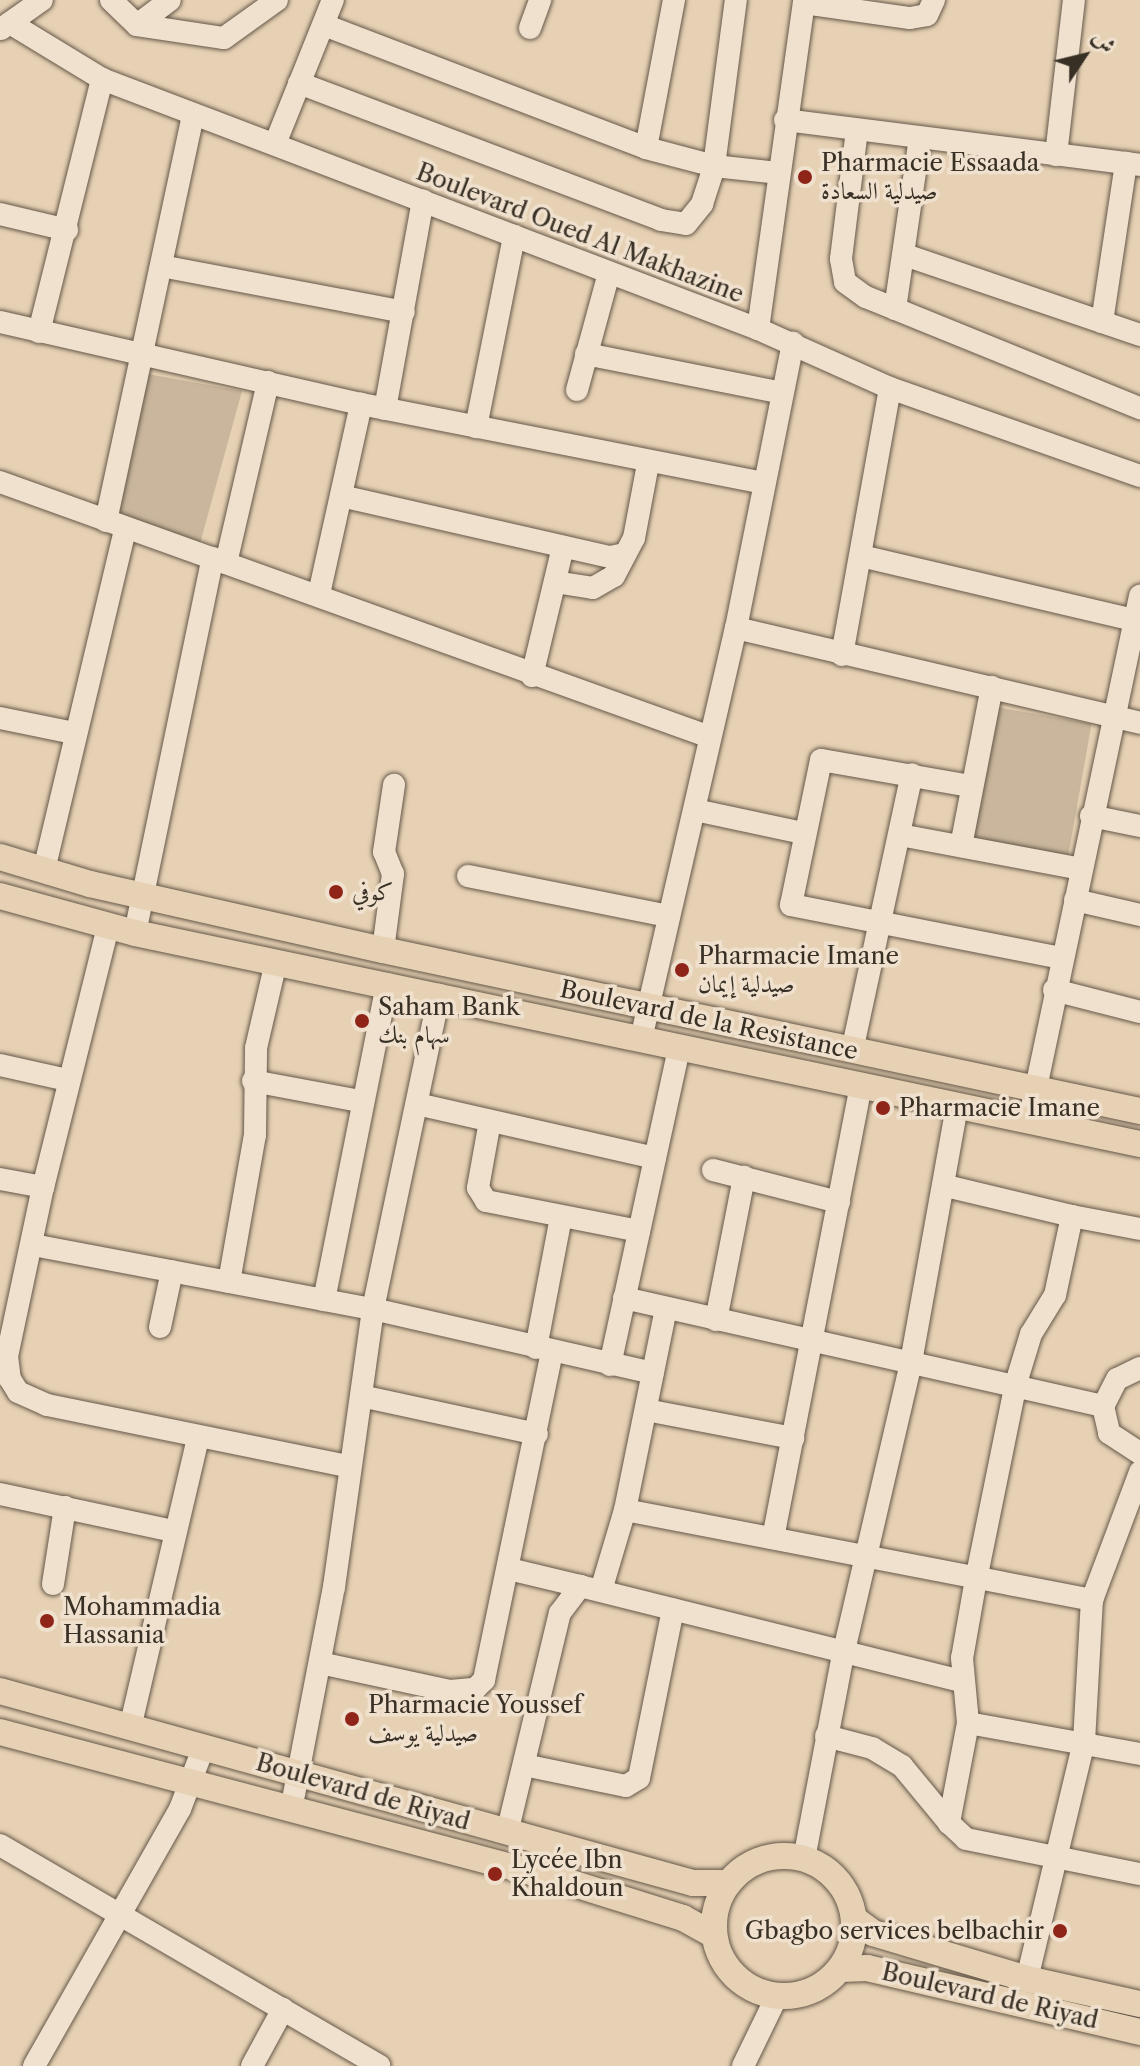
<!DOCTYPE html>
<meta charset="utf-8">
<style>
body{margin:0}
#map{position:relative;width:1140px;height:2066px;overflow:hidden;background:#e7d1b4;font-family:"Libre Caslon Text",Amiri,serif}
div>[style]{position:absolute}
.green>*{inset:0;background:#c9b69c;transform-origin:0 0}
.roads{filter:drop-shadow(0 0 2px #645849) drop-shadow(0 0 2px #645849)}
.minor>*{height:22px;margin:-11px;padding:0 11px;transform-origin:11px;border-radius:11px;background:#efe1ce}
.major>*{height:26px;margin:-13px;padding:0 13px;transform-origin:13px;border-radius:13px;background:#e7d1b4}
.major>.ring{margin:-13px;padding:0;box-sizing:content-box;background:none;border:26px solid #e7d1b4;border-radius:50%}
.dots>*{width:22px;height:22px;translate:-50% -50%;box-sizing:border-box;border:4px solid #efe1ce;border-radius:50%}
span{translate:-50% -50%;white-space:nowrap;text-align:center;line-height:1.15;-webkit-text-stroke:7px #efe1ce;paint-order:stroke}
.poi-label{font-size:24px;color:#393025}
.left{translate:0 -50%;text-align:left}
.right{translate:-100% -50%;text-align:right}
.street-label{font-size:24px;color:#393025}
.north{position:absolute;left:1044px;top:16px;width:80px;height:80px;-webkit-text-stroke:6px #efe1ce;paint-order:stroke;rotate:55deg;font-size:22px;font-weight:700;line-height:32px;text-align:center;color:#393025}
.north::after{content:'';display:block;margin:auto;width:28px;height:36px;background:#393025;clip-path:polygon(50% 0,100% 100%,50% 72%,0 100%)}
</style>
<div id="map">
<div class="green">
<i style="clip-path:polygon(142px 373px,242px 391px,199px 547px,108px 514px)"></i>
<i style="left:996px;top:707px;width:97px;height:136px;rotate:10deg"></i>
</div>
<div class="roads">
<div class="minor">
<i style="left:111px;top:0;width:36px;rotate:44deg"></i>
<i style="left:137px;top:25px;width:88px;rotate:8.5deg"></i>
<i style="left:224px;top:38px;width:65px;rotate:-35.6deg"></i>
<i style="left:804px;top:3px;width:107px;rotate:8.1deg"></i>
<i style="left:910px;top:18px;width:17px;rotate:-10deg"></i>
<i style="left:927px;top:15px;width:17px;rotate:-65deg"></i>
<i style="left:10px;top:23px;width:108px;rotate:31.3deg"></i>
<i style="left:102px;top:79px;width:702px;rotate:20.86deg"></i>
<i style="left:758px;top:329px;width:145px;rotate:24.1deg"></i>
<i style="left:890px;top:388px;width:265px;rotate:19.4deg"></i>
<i style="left:137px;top:25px;width:41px;rotate:-37.1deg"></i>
<i style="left:324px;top:25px;width:345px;rotate:20.9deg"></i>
<i style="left:646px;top:148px;width:70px;rotate:14.8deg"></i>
<i style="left:714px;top:166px;width:64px;rotate:6.2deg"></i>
<i style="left:530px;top:28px;width:30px;rotate:-70deg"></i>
<i style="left:1px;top:29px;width:50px;rotate:-35.3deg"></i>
<i style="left:299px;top:83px;width:387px;rotate:20.7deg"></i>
<i style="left:661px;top:220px;width:25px;rotate:9deg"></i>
<i style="left:686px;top:224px;width:26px;rotate:-51deg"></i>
<i style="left:702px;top:204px;width:40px;rotate:-72deg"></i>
<i style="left:714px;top:166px;width:167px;rotate:-82.5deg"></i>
<i style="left:785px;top:120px;width:358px;rotate:7.2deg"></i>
<i style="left:857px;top:130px;width:130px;rotate:97.1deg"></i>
<i style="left:841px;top:259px;width:23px;rotate:80deg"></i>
<i style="left:845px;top:282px;width:26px;rotate:36deg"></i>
<i style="left:866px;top:297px;width:296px;rotate:22.1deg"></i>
<i style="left:275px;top:144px;width:155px;rotate:-68.1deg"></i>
<i style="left:646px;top:148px;width:151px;rotate:-79.3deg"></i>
<i style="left:1056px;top:155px;width:156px;rotate:-83.4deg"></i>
<i style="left:0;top:214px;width:69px;rotate:13.4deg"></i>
<i style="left:905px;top:255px;width:248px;rotate:18.8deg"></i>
<i style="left:161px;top:266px;width:247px;rotate:10.7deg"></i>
<i style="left:895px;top:309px;width:173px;rotate:-81.7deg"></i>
<i style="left:0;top:322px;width:370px;rotate:12.8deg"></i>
<i style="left:361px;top:404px;width:410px;rotate:11.1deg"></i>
<i style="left:1102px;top:322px;width:161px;rotate:-81.4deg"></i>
<i style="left:758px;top:329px;width:332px;rotate:-82deg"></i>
<i style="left:39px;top:332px;width:261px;rotate:-76deg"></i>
<i style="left:586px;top:354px;width:196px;rotate:11.2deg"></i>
<i style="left:577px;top:390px;width:121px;rotate:-74.7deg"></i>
<i style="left:385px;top:409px;width:212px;rotate:-79.7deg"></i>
<i style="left:476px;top:427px;width:195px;rotate:-78.7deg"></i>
<i style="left:0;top:482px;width:754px;rotate:19.76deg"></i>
<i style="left:341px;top:496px;width:276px;rotate:12.8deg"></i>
<i style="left:610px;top:557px;width:15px;rotate:-11deg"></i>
<i style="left:106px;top:521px;width:415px;rotate:-77.9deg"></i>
<i style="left:861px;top:556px;width:280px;rotate:13.2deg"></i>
<i style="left:226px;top:563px;width:186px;rotate:-76.9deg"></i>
<i style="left:555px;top:582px;width:38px;rotate:9deg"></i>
<i style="left:593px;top:588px;width:24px;rotate:-30deg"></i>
<i style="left:614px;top:576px;width:43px;rotate:-62.2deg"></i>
<i style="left:634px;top:538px;width:75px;rotate:-79.3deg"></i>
<i style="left:319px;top:594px;width:195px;rotate:-77.5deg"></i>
<i style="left:736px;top:628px;width:415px;rotate:13.2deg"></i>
<i style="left:842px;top:655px;width:271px;rotate:-79.8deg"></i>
<i style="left:532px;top:676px;width:133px;rotate:-76.5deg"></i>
<i style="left:0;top:718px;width:76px;rotate:11.5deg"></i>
<i style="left:970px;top:786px;width:151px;rotate:-170.1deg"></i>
<i style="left:821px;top:760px;width:148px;rotate:101.7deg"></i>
<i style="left:791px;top:905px;width:276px;rotate:11.1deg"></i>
<i style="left:695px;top:810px;width:109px;rotate:12.1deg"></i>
<i style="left:1091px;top:816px;width:50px;rotate:11.5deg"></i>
<i style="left:900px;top:835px;width:184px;rotate:10.6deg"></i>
<i style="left:961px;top:846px;width:162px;rotate:-79deg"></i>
<i style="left:44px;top:870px;width:350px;rotate:-76.6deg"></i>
<i style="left:468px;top:876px;width:204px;rotate:11.3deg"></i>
<i style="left:1075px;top:900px;width:67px;rotate:13deg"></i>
<i style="left:108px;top:927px;width:268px;rotate:104deg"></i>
<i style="left:43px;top:1187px;width:173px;rotate:102deg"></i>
<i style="left:7px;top:1356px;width:23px;rotate:83deg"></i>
<i style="left:10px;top:1379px;width:15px;rotate:58deg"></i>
<i style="left:18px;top:1392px;width:32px;rotate:24deg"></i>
<i style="left:47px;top:1405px;width:307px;rotate:11.5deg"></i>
<i style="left:135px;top:933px;width:383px;rotate:-78.3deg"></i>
<i style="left:383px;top:950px;width:77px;rotate:-82.5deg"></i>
<i style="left:393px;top:874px;width:24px;rotate:-112deg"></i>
<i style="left:384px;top:852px;width:68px;rotate:-81.5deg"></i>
<i style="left:1054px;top:990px;width:89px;rotate:14.3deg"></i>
<i style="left:641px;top:1039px;width:422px;rotate:-77deg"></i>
<i style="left:736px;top:628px;width:291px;rotate:-78.7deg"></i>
<i style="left:852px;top:1051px;width:283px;rotate:-77.8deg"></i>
<i style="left:0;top:1065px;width:69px;rotate:12.6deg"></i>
<i style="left:253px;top:1081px;width:109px;rotate:10.6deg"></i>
<i style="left:417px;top:1104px;width:244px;rotate:12.8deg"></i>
<i style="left:490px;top:1121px;width:68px;rotate:100.2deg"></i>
<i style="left:478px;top:1188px;width:15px;rotate:58deg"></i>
<i style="left:486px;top:1201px;width:156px;rotate:11.1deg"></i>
<i style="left:1029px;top:1121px;width:537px;rotate:-78.06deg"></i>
<i style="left:713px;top:1170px;width:130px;rotate:14.3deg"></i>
<i style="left:0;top:1179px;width:44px;rotate:10.5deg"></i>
<i style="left:946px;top:1186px;width:130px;rotate:13.4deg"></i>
<i style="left:1072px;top:1216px;width:81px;rotate:102.1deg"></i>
<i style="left:1055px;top:1295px;width:46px;rotate:121.6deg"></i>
<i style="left:1031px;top:1334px;width:51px;rotate:107deg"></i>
<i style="left:1016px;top:1383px;width:200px;rotate:101.5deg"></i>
<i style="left:976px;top:1579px;width:80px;rotate:100deg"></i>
<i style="left:962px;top:1658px;width:65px;rotate:84.7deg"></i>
<i style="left:968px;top:1723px;width:102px;rotate:100.8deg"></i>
<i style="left:949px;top:1823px;width:23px;rotate:43deg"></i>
<i style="left:966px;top:1839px;width:177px;rotate:11.4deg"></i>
<i style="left:1072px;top:1216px;width:69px;rotate:10.8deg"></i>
<i style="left:33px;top:1245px;width:346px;rotate:10.7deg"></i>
<i style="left:373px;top:1309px;width:287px;rotate:12.9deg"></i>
<i style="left:229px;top:1282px;width:149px;rotate:-80deg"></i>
<i style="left:255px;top:1135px;width:87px;rotate:-89.3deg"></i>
<i style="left:256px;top:1048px;width:88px;rotate:-76.9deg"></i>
<i style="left:624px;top:1298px;width:491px;rotate:12.7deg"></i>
<i style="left:324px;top:1300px;width:322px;rotate:-78.7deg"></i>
<i style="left:716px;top:1320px;width:146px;rotate:-78.9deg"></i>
<i style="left:160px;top:1327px;width:57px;rotate:-77.9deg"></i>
<i style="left:536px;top:1348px;width:133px;rotate:-79.2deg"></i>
<i style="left:610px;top:1365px;width:324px;rotate:-77.7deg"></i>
<i style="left:1140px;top:1368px;width:25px;rotate:154deg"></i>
<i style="left:1117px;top:1379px;width:30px;rotate:117deg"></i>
<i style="left:1103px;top:1406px;width:28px;rotate:77deg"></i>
<i style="left:1109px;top:1433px;width:37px;rotate:33deg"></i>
<i style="left:361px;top:1396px;width:180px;rotate:12.2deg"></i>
<i style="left:646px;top:1410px;width:150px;rotate:10.8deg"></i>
<i style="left:0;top:1494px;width:177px;rotate:12.1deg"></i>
<i style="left:625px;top:1510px;width:476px;rotate:10.9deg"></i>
<i style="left:773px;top:1538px;width:460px;rotate:-79deg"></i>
<i style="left:509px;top:1569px;width:73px;rotate:13.5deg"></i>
<i style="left:53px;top:1584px;width:78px;rotate:-81.1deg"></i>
<i style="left:602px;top:1587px;width:80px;rotate:-73.4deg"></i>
<i style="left:625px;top:1510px;width:206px;rotate:-78.5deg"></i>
<i style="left:320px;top:1663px;width:133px;rotate:12.2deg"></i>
<i style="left:450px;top:1691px;width:25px;rotate:-5deg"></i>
<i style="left:475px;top:1689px;width:13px;rotate:-45deg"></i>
<i style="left:484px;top:1680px;width:335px;rotate:-78.3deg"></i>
<i style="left:968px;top:1723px;width:175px;rotate:10.2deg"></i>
<i style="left:130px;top:1728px;width:299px;rotate:-76.8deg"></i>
<i style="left:826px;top:1736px;width:48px;rotate:14.6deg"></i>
<i style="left:872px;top:1748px;width:35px;rotate:31deg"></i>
<i style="left:902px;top:1766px;width:74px;rotate:50.5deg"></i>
<i style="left:524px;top:1765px;width:104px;rotate:11.6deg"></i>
<i style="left:626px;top:1786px;width:15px;rotate:-32deg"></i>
<i style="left:639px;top:1778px;width:172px;rotate:-78.6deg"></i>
<i style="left:291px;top:1810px;width:227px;rotate:-79.1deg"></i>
<i style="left:334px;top:1587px;width:281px;rotate:-82deg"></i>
<i style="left:373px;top:1309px;width:321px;rotate:-78.1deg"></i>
<i style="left:507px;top:1833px;width:226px;rotate:-76.5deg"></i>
<i style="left:560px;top:1613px;width:34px;rotate:-53deg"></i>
<i style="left:580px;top:1586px;width:393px;rotate:14deg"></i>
<i style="left:0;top:1845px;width:439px;rotate:30.2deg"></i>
<i style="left:804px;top:1859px;width:208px;rotate:-79.2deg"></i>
<i style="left:843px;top:1655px;width:301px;rotate:-76.9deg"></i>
<i style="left:911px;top:1362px;width:260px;rotate:-79.8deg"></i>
<i style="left:1027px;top:1979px;width:244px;rotate:-76.5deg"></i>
<i style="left:1084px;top:1742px;width:142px;rotate:-86.8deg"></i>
<i style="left:1092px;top:1600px;width:137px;rotate:-69.4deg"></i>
<i style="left:34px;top:2066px;width:296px;rotate:-60.4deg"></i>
<i style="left:180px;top:1809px;width:67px;rotate:-69.1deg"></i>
<i style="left:252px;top:2066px;width:65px;rotate:-61.5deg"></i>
<i style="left:743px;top:2066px;width:78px;rotate:-64.1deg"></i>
</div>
<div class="major">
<i style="left:0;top:857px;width:94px;rotate:16.7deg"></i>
<i style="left:90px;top:884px;width:300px;rotate:12.7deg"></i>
<i style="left:383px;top:950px;width:774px;rotate:12.01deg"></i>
<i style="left:0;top:896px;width:140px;rotate:15.3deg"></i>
<i style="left:135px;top:933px;width:1027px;rotate:11.86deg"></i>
<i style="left:0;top:1691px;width:719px;rotate:15.49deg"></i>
<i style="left:693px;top:1883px;width:35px"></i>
<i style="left:0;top:1732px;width:587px;rotate:14.79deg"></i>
<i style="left:568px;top:1882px;width:121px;rotate:17.4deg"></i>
<i style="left:683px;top:1918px;width:35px;rotate:29deg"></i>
<i class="ring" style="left:714px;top:1856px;width:114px;height:114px"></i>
<i style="left:854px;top:1919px;width:24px;rotate:36deg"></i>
<i style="left:873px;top:1933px;width:161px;rotate:16.6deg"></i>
<i style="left:1027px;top:1979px;width:116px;rotate:12.5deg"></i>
<i style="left:840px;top:1969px;width:27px;rotate:-2deg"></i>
<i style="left:867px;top:1968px;width:280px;rotate:13.2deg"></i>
</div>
</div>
<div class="dots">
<i style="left:805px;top:177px;background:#8f2418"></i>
<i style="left:336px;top:892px;background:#8f2418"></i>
<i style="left:682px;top:970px;background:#8f2418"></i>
<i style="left:362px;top:1021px;background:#8f2418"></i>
<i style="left:883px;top:1108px;background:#8f2418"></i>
<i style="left:47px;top:1621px;background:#8f2418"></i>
<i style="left:352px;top:1719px;background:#8f2418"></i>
<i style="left:495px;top:1874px;background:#8f2418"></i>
<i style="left:1060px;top:1931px;background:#8f2418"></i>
</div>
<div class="poi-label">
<span class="left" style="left:821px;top:177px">Pharmacie Essaada<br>صيدلية السعادة</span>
<span class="left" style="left:352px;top:892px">كوفي</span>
<span class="left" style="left:698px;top:970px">Pharmacie Imane<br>صيدلية إيمان</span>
<span class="left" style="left:378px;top:1021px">Saham Bank<br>سهام بنك</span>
<span class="left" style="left:899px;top:1108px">Pharmacie Imane</span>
<span class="left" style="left:63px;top:1621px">Mohammadia<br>Hassania</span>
<span class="left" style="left:368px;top:1719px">Pharmacie Youssef<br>صيدلية يوسف</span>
<span class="left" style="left:511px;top:1874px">Lycée Ibn<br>Khaldoun</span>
<span class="right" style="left:1044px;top:1931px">Gbagbo services belbachir</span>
</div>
<div class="street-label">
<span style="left:580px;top:233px;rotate:21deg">Boulevard Oued Al Makhazine</span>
<span style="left:709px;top:1020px;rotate:12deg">Boulevard de la Resistance</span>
<span style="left:363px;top:1792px;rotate:16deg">Boulevard de Riyad</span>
<span style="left:990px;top:1996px;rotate:13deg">Boulevard de Riyad</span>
</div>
<div class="north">ش</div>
</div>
